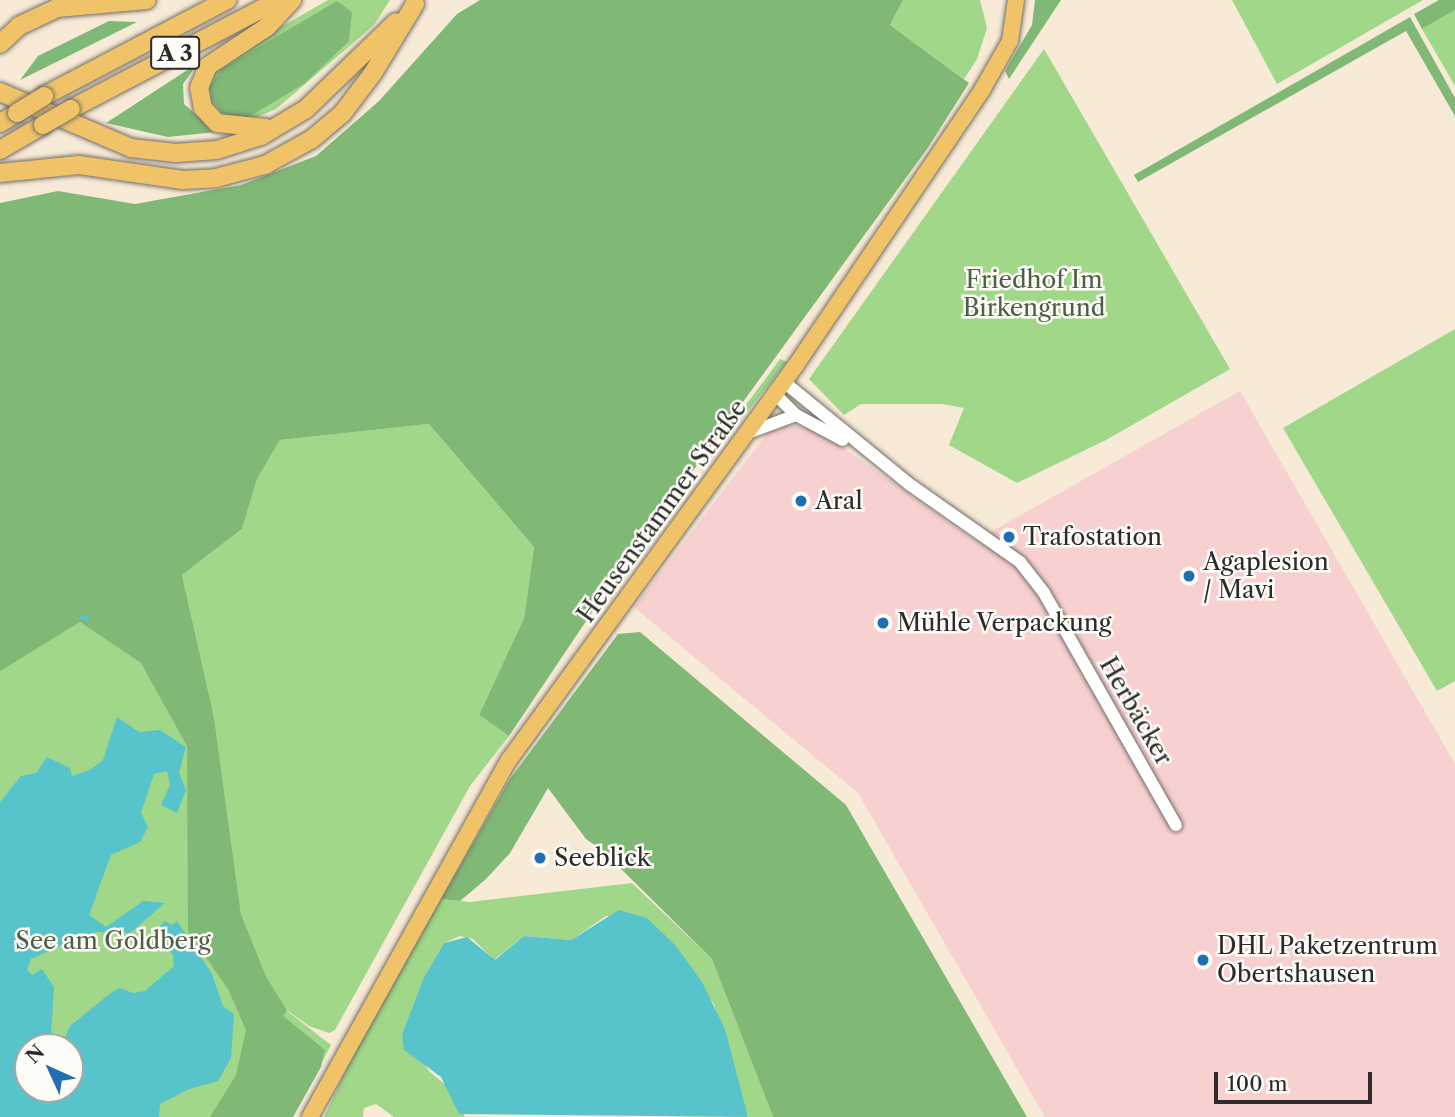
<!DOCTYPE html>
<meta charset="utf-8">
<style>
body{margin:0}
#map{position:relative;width:1455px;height:1117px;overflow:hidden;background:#f7ead6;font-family:"Libre Caslon Text",serif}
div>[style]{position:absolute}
.built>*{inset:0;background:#f7d0d0}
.green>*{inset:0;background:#a0d789}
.forest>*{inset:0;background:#80b875}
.water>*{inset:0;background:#56c4ca}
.stream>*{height:3.5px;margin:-1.75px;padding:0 1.75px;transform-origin:1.75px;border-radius:1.75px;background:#56c4ca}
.roads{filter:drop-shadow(0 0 2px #726e67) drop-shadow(0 0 2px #726e67)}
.minor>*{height:12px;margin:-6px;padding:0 6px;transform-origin:6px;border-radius:6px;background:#fff}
.major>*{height:16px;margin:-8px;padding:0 8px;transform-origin:8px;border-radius:8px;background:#f1c369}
.highway>*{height:18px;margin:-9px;padding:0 9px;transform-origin:9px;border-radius:9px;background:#f1c369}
.bridges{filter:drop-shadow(0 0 2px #726e67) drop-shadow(0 0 2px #726e67)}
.highway-bridge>*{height:18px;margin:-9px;padding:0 9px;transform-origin:9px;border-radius:9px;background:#f1c369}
.dots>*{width:19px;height:19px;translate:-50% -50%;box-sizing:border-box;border:4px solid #fdfcf7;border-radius:50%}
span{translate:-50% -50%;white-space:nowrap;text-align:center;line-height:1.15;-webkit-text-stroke:5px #fdfcf7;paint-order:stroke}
.shield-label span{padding:2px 5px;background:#fdfcf7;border:2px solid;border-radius:5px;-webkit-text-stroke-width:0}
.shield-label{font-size:23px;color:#2b2b2b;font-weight:700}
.park-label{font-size:24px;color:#4e5f47}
.poi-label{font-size:24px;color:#2b2b2b}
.left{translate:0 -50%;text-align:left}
.street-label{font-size:24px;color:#2b2b2b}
.north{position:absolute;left:14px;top:1033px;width:70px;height:70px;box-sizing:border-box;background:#fdfcf7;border:2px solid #a9a8a5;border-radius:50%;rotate:315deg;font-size:19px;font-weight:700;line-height:28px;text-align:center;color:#2b2b2b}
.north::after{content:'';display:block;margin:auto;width:24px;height:32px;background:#1f6fb2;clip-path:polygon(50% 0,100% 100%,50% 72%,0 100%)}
.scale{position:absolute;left:1214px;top:1072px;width:158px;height:32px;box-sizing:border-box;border:4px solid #2b2b2b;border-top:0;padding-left:9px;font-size:21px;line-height:24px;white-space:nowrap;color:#2b2b2b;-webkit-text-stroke:5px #fdfcf7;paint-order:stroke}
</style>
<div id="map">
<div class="built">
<i style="clip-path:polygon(1240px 391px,1455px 764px,1455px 1117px,1045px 1117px,858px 793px,634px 607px,769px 431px,785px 423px,822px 432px,975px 541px)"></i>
</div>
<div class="green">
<i style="clip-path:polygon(328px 0,390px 0,374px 25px,276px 109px,240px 124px,214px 114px,205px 88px,223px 60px)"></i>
<i style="clip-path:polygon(903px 0,980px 0,987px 28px,977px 59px,964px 79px,890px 25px)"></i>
<i style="clip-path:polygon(1232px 0,1423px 0,1277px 84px)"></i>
<i style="clip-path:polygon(1455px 10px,1455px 86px,1422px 29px)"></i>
<i style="clip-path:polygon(1044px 49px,1230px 369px,1106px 440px,1017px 483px,949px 445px,964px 408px,942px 404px,861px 404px,844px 415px,809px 379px)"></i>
<i style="clip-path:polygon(1455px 329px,1455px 681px,1437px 691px,1283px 428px)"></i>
<i style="clip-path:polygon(780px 359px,787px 362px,743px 417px,739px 414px)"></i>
<i style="clip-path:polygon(429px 424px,534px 547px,524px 618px,479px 715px,509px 736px,470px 786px,335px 1030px,329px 1033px,309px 1026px,287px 1010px,266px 976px,241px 914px,214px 717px,182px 575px,242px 529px,257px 479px,280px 440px)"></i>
<i style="clip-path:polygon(evenodd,0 548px,178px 647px,223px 913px,277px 1003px,331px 1045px,321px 1064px,253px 1117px,0 1117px,0 548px,28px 1047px,70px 1047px,70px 1089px,28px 1089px,28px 1047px)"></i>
<i style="clip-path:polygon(632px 883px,712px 959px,773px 1117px,748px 1117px,714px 1004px,661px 932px,647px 918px,606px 916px,571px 940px,524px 936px,494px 960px,473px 939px,460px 936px,444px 943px,423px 979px,402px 1034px,430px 1072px,448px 1087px,465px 1117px,394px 1117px,376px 1104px,364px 1108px,363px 1117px,324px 1117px,357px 1047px,441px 899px,470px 902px)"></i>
</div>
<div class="forest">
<i style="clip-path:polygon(480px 0,903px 0,890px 25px,969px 83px,927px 149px,617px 575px,509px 736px,479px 715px,524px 618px,534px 547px,429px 424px,280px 440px,257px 479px,242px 529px,182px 575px,214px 717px,241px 914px,266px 976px,287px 1010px,283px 1016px,325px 1050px,321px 1067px,293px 1117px,210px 1117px,236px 1075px,246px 1030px,228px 989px,188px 932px,187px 746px,141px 663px,80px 622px,0 671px,0 203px,58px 191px,135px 204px,241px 185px,316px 156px,379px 101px,457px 14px)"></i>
<i style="clip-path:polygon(1035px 0,1061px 0,1009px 79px,1005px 71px,1032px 25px)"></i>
<i style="clip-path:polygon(1439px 0,1455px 0,1455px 10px,1422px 29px,1414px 14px)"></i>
<i style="clip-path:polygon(337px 1px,352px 12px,349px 41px,305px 83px,254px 114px,239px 120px,222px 112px,212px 99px,210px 86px,222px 69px)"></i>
<i style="clip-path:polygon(1410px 17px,1455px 98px,1455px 116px,1406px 31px,1138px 182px,1134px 175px)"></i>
<i style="clip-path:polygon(109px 21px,137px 22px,20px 80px,38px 56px)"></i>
<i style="clip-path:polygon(198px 63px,183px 84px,184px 104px,216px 132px,168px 137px,106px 123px)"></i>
<i style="clip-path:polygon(640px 632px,846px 805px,1027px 1117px,773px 1117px,712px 959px,603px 851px,586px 839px,548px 788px,510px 853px,486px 879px,460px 901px,441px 899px,510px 779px,618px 634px)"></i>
</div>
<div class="water">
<i style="clip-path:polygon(evenodd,117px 717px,139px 732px,160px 730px,186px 747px,179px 773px,186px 790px,177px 813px,161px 805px,170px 785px,167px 771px,154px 774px,141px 813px,148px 827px,140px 842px,111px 855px,89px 915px,106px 927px,143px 901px,165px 903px,130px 933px,96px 932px,73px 940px,31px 959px,27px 970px,32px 975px,42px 969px,54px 987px,51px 1035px,65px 1038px,70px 1026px,112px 992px,120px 988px,133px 993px,145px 991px,174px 966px,173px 955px,158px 937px,158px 928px,165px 921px,172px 925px,177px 921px,212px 974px,223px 1006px,234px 1014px,231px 1058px,218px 1081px,189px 1089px,160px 1104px,159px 1117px,0 1117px,0 802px,21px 776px,36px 773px,47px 757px,70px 768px,72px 776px,90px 770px,103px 760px,117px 717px,70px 1047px,70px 1089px,28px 1089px,28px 1047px,70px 1047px)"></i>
<i style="clip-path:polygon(619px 910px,647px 918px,676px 946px,702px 982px,725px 1029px,748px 1117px,459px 1114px,441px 1077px,404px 1050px,402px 1034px,423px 979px,444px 943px,467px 937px,495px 960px,524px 936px,571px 940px)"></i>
</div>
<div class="stream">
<i style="left:82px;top:617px;width:6px;rotate:18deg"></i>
</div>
<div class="roads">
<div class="minor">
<i style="left:784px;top:382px;width:161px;rotate:39.2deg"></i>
<i style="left:909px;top:484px;width:136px;rotate:35.1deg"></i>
<i style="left:1020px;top:562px;width:39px;rotate:52deg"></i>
<i style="left:1044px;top:593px;width:267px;rotate:60.4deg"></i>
<i style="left:775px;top:394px;width:30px;rotate:45deg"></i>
<i style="left:796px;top:415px;width:53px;rotate:28deg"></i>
<i style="left:748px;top:433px;width:51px;rotate:-20.6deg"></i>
</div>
<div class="major">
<i style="left:310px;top:1117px;width:409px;rotate:-60.9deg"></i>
<i style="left:509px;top:760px;width:488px;rotate:-54deg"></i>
<i style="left:796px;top:365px;width:332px;rotate:-55.9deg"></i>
<i style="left:982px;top:90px;width:56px;rotate:-60.3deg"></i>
<i style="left:1010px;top:41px;width:41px;rotate:-81.7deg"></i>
</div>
<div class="highway">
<i style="left:0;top:44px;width:26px;rotate:-43deg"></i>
<i style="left:19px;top:26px;width:42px;rotate:-25.3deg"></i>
<i style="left:57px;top:8px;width:90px;rotate:-5.1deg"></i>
<i style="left:0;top:92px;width:142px;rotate:23.1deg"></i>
<i style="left:131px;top:148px;width:45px;rotate:6.3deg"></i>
<i style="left:176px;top:153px;width:41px;rotate:-4.2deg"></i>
<i style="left:217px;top:150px;width:46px;rotate:-17.7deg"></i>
<i style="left:261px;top:136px;width:52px;rotate:-31deg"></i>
<i style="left:306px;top:109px;width:125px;rotate:-44deg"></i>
<i style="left:44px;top:96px;width:207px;rotate:-27.7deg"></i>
<i style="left:71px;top:109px;width:235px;rotate:-27.7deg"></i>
<i style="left:0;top:123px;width:20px;rotate:-30deg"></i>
<i style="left:266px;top:128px;width:49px;rotate:-174.2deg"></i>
<i style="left:217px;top:123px;width:21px;rotate:-133deg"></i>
<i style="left:203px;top:108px;width:20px;rotate:-101deg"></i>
<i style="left:199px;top:88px;width:24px;rotate:-68deg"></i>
<i style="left:208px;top:66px;width:71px;rotate:-33.5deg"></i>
<i style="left:267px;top:27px;width:37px;rotate:-47deg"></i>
<i style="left:0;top:150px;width:50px;rotate:-30.2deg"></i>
<i style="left:0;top:173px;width:79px;rotate:-5.8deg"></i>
<i style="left:79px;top:165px;width:105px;rotate:8.2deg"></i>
<i style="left:183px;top:180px;width:33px;rotate:-3deg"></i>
<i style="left:216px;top:178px;width:51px;rotate:-14.9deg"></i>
<i style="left:265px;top:165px;width:54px;rotate:-29deg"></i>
<i style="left:312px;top:139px;width:39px;rotate:-40deg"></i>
<i style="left:342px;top:114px;width:51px;rotate:-52.9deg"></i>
<i style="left:373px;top:73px;width:81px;rotate:-58.7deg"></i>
</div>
</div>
<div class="bridges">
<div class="highway-bridge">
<i style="left:17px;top:113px;width:32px;rotate:-32deg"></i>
<i style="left:43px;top:125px;width:32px;rotate:-30deg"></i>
</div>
</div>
<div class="dots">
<i style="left:801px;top:501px;background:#1f6fb2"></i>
<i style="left:1009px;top:537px;background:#1f6fb2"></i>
<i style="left:1189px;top:576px;background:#1f6fb2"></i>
<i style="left:883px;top:623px;background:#1f6fb2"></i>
<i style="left:540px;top:858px;background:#1f6fb2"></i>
<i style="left:1203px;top:960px;background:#1f6fb2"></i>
</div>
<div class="shield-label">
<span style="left:175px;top:53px">A 3</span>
</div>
<div class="park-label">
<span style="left:1034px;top:294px">Friedhof Im<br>Birkengrund</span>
<span style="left:113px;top:941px">See am Goldberg</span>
</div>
<div class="poi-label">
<span class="left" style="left:815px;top:501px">Aral</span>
<span class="left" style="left:1023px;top:537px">Trafostation</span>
<span class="left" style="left:1203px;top:576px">Agaplesion<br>/ Mavi</span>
<span class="left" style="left:897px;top:623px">Mühle Verpackung</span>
<span class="left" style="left:554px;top:858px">Seeblick</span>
<span class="left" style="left:1217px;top:960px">DHL Paketzentrum<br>Obertshausen</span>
</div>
<div class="street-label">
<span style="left:662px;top:511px;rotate:-54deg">Heusenstammer Straße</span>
<span style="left:1136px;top:711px;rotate:60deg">Herbäcker</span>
</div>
<div class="north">N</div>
<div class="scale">100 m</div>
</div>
